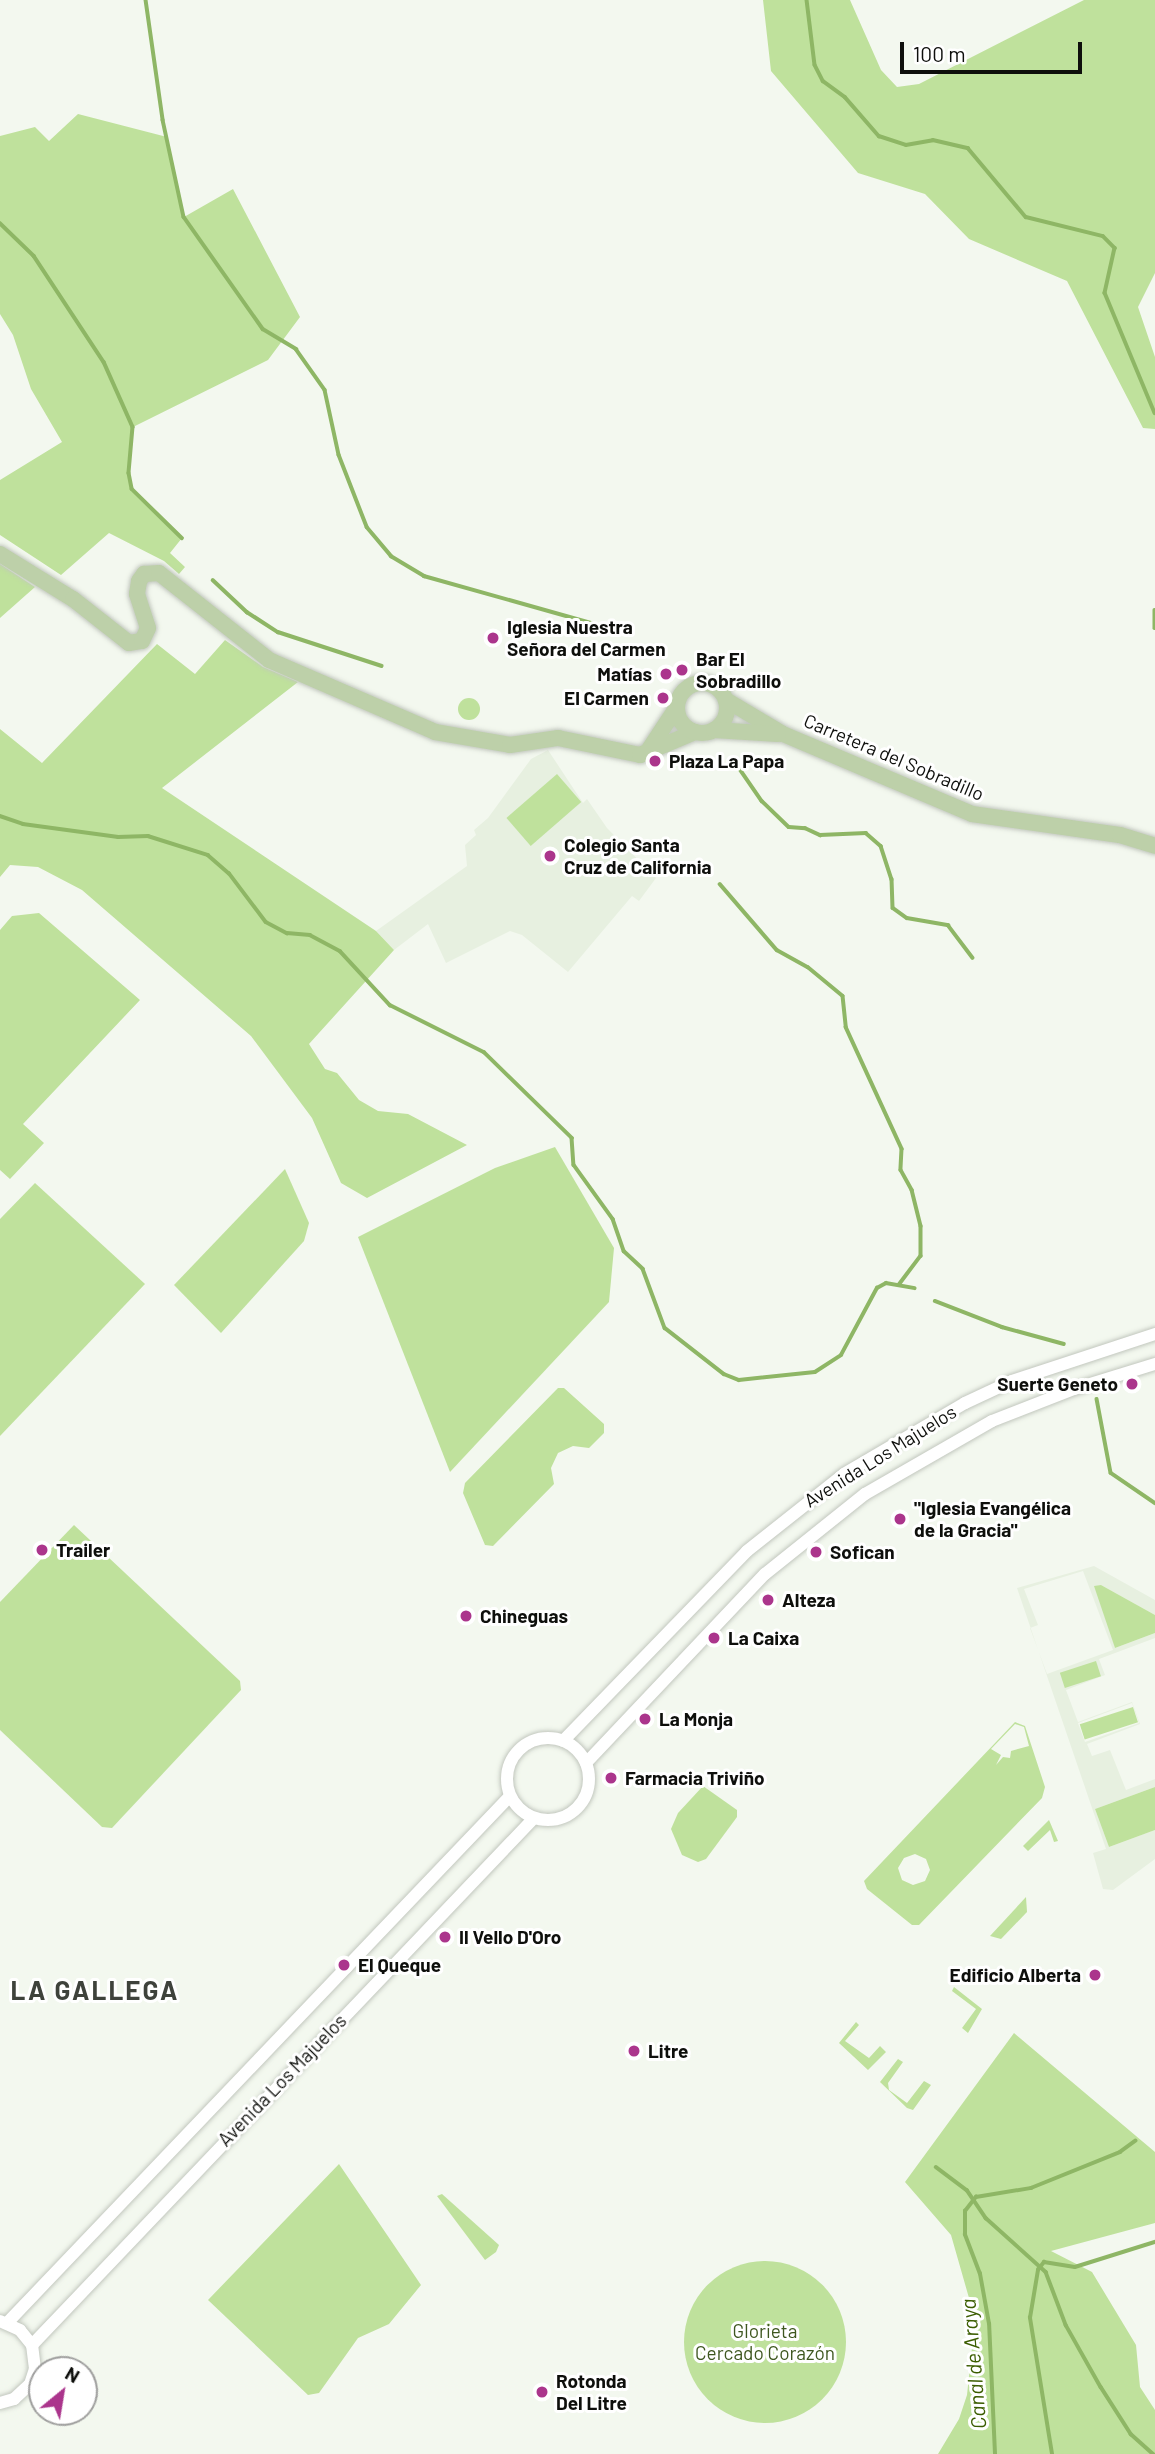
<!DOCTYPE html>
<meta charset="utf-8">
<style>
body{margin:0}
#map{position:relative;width:1155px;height:2454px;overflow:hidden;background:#f3f8ef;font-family:Barlow,sans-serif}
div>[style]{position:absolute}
.built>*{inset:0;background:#e7f0e0}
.green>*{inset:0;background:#bfe19c;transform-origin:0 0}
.round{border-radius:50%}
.stream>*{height:3.5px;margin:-1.75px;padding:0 1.75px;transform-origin:1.75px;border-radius:1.75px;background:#8eb665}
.roads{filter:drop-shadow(0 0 2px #c2c7be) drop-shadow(0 0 2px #c2c7be)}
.minor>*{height:12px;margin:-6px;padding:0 6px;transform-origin:6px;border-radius:6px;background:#fff}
.minor>.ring{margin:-6px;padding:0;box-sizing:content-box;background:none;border:12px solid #fff;border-radius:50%}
.major>*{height:16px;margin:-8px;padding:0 8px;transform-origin:8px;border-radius:8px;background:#bdd0a9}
.major>.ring{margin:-8px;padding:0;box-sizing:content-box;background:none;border:16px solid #bdd0a9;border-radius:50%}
.dots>*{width:19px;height:19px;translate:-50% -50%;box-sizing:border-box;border:4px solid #fff;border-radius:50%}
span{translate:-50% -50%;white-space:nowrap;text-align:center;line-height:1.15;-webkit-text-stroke:6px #fff;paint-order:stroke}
.poi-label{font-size:19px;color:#0e0f0c;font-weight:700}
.left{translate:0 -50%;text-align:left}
.right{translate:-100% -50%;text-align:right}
.street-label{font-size:19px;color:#0e0f0c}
.park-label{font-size:19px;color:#3e571f}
.water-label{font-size:21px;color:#3b5d00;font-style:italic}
.district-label{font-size:26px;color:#3e423b;font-weight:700;letter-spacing:2px}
.north{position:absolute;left:28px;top:2356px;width:70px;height:70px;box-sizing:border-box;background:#fff;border:2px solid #9f9f9e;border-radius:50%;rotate:30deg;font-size:19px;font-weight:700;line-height:28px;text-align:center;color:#0e0f0c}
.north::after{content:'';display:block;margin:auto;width:24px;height:32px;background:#ab358c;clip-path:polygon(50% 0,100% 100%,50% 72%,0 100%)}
.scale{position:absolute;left:900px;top:42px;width:182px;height:32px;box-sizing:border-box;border:4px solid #0e0f0c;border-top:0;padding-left:9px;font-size:21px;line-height:24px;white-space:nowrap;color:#0e0f0c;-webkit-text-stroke:5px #fff;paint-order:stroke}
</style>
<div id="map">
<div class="built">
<i style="clip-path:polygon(548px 750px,583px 803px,587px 799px,607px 828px,656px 878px,639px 901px,632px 896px,568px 972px,522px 935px,510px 931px,446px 963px,428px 924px,394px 950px,376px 931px,467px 866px,465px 845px,476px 835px,474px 830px,488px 818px,531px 759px)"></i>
<i style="clip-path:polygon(evenodd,1094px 1566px,1155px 1600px,1155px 1615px,1101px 1585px,1115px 1648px,1155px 1633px,1155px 1638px,1099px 1659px,1105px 1675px,1066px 1690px,1078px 1722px,1132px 1702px,1140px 1724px,1087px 1744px,1092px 1756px,1110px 1750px,1126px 1790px,1155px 1779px,1155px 1787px,1095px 1809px,1109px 1847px,1155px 1830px,1155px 1859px,1113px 1890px,1103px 1889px,1093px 1853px,1106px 1849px,1017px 1588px,1094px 1566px,1083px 1571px,1113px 1650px,1047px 1674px,1030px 1628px,1038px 1625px,1024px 1589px,1083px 1571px,1094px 1566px,1132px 1703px,1139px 1723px,1085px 1742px,1078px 1723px,1132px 1703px)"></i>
</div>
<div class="green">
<i style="clip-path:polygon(763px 0,850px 0,881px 70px,897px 87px,919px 84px,1084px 0,1155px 0,1155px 273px,1138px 307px,1155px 357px,1155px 429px,1143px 428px,1067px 281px,969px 239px,925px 194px,858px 173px,771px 71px)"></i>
<i style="clip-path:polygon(78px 114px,167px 137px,184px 217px,233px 189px,300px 317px,268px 360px,133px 427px,129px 473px,132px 489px,182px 538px,170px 553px,185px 567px,179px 574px,164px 561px,109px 533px,61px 575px,0 535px,0 480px,62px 442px,31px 389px,13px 335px,0 314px,0 136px,35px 127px,49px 141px)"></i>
<i style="clip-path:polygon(0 564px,35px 587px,0 618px)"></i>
<i style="clip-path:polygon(225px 640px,263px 667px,298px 682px,162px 788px,376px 931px,394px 950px,309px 1044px,325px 1069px,337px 1073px,359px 1100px,378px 1111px,408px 1114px,467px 1145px,367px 1198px,341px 1183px,312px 1118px,251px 1036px,82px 890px,38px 867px,10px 865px,0 877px,0 729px,42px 763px,157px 644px,195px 674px)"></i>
<i class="round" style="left:458px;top:698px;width:22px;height:22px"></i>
<i style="left:557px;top:774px;width:37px;height:67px;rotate:49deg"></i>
<i style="clip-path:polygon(39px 913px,140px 1000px,23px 1124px,44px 1143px,10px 1179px,0 1170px,0 930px,12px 916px)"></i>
<i style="clip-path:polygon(555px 1147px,614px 1248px,609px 1302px,450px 1472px,358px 1237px,495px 1168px)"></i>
<i style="clip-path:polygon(285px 1169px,309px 1223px,304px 1241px,221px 1333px,174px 1285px)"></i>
<i style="clip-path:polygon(35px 1183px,145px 1284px,0 1436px,0 1219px)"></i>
<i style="clip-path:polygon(558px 1388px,564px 1388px,604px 1424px,604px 1433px,589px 1448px,573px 1446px,558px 1453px,551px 1468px,554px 1484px,493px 1546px,485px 1545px,463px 1493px,465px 1483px)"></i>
<i style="clip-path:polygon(74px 1525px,240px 1681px,241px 1690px,112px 1828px,102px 1827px,0 1730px,0 1602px)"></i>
<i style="clip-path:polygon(1101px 1585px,1155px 1615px,1155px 1633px,1115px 1648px,1094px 1586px)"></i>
<i style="left:1096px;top:1661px;width:16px;height:38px;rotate:72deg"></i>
<i style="left:1133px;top:1707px;width:16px;height:56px;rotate:72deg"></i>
<i style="clip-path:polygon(evenodd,1015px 1722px,1025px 1726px,1045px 1787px,1042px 1798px,919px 1925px,912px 1925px,867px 1889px,864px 1881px,1015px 1722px,1015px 1724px,1024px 1727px,1029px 1746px,1011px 1751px,1010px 1758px,1003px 1757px,996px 1765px,1001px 1755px,991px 1749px,1015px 1724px,1015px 1722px,915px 1854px,926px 1859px,930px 1870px,925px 1881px,913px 1885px,902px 1880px,898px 1868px,904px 1858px,915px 1854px)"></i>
<i style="clip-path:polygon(703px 1786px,737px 1810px,737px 1817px,706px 1859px,698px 1862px,682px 1855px,671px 1829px,678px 1813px)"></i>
<i style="clip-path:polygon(1155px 1787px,1155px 1830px,1109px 1847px,1095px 1809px)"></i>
<i style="clip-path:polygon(1049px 1820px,1058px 1841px,1054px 1842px,1050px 1830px,1028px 1851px,1023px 1846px)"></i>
<i style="clip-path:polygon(1026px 1897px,1027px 1912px,1001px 1939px,990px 1936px)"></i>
<i style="clip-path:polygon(954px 1987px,982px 2009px,968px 2033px,962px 2028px,976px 2009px,952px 1991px)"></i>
<i style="clip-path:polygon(856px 2022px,859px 2025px,845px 2041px,869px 2058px,880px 2046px,886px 2052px,868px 2070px,839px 2043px)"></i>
<i style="clip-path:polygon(1014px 2033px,1155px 2152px,1155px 2223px,1051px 2251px,1092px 2272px,1136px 2345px,1140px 2387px,1155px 2410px,1155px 2454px,938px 2454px,959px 2419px,967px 2395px,975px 2319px,951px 2235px,905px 2182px)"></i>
<i style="clip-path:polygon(898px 2059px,903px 2062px,888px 2083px,889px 2090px,907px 2103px,924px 2081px,931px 2085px,913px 2110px,907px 2108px,880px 2082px)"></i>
<i style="clip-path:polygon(339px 2164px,421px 2285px,389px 2324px,358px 2338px,319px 2393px,308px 2395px,208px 2300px)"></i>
<i style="clip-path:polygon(442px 2194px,499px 2245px,496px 2252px,485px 2260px,437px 2196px)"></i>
<i class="round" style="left:684px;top:2261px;width:162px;height:162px"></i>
</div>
<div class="stream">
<i style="left:146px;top:0;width:121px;rotate:81.9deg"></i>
<i style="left:163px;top:120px;width:99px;rotate:77.8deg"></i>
<i style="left:184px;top:217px;width:137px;rotate:54.8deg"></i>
<i style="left:263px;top:329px;width:39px;rotate:31deg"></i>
<i style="left:296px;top:349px;width:50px;rotate:54.7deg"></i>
<i style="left:325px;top:390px;width:66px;rotate:77.8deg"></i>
<i style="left:339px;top:455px;width:77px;rotate:68.7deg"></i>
<i style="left:367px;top:527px;width:38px;rotate:50deg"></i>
<i style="left:391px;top:556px;width:39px;rotate:31deg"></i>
<i style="left:424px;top:576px;width:199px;rotate:15.7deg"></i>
<i style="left:807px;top:0;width:65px;rotate:83deg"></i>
<i style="left:815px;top:65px;width:18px;rotate:63deg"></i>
<i style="left:823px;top:81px;width:27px;rotate:36deg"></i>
<i style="left:845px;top:97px;width:52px;rotate:48.9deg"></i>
<i style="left:879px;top:136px;width:28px;rotate:18deg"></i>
<i style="left:906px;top:145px;width:27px;rotate:-10deg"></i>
<i style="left:933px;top:140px;width:36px;rotate:13deg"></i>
<i style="left:968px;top:148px;width:90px;rotate:50deg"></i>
<i style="left:1026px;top:217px;width:79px;rotate:13.9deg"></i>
<i style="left:1103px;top:236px;width:17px;rotate:45deg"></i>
<i style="left:1115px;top:248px;width:46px;rotate:102.5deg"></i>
<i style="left:1105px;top:293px;width:130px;rotate:67.4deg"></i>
<i style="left:0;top:223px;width:47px;rotate:44.1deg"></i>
<i style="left:34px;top:256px;width:127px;rotate:56.6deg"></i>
<i style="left:104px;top:362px;width:71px;rotate:66deg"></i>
<i style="left:133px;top:427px;width:46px;rotate:95deg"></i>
<i style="left:129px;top:473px;width:16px;rotate:79deg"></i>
<i style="left:132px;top:489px;width:70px;rotate:44.4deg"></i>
<i style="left:213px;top:580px;width:47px;rotate:43.3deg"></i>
<i style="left:247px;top:612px;width:37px;rotate:33deg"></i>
<i style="left:278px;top:632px;width:109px;rotate:18.1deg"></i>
<i style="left:1155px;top:610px;width:18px;rotate:90deg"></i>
<i style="left:733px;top:759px;width:51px;rotate:55.4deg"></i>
<i style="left:762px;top:801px;width:37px;rotate:44deg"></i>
<i style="left:789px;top:827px;width:16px;rotate:4deg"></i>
<i style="left:805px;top:828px;width:17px;rotate:25deg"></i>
<i style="left:820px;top:835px;width:46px;rotate:-2.5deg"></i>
<i style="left:866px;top:833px;width:20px;rotate:41deg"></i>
<i style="left:881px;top:846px;width:35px;rotate:72deg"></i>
<i style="left:892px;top:879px;width:29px;rotate:88deg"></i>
<i style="left:893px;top:908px;width:17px;rotate:36deg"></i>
<i style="left:907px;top:918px;width:42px;rotate:9.7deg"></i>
<i style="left:948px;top:925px;width:41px;rotate:52.9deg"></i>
<i style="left:0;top:816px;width:24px;rotate:19deg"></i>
<i style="left:23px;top:824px;width:96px;rotate:7.8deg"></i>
<i style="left:118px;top:837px;width:30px;rotate:-2deg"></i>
<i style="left:148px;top:836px;width:63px;rotate:17.6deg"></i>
<i style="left:208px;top:855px;width:28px;rotate:41deg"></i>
<i style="left:229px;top:873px;width:61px;rotate:52.9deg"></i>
<i style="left:266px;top:922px;width:24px;rotate:28deg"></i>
<i style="left:287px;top:933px;width:23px;rotate:5deg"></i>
<i style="left:310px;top:935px;width:34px;rotate:28deg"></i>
<i style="left:340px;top:951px;width:74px;rotate:47.2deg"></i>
<i style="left:390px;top:1005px;width:105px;rotate:26.6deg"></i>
<i style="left:484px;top:1052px;width:123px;rotate:44.3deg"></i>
<i style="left:572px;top:1138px;width:27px;rotate:86deg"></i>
<i style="left:574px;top:1165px;width:67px;rotate:54.2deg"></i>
<i style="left:613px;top:1219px;width:34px;rotate:71deg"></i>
<i style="left:624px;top:1251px;width:26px;rotate:43deg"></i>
<i style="left:643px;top:1269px;width:63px;rotate:69.6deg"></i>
<i style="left:665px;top:1328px;width:75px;rotate:37.9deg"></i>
<i style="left:724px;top:1374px;width:16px;rotate:22deg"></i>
<i style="left:739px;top:1380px;width:76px;rotate:-6deg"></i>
<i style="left:815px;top:1372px;width:31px;rotate:-33deg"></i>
<i style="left:841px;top:1355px;width:76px;rotate:-61.8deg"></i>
<i style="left:877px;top:1288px;width:10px;rotate:-29deg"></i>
<i style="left:886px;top:1283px;width:29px;rotate:10deg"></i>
<i style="left:720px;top:884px;width:87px;rotate:49.2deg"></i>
<i style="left:777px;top:950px;width:35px;rotate:29deg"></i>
<i style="left:808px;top:967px;width:45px;rotate:39.6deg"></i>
<i style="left:843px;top:996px;width:31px;rotate:84deg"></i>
<i style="left:846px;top:1027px;width:134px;rotate:65.3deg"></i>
<i style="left:902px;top:1149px;width:21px;rotate:93deg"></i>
<i style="left:901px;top:1170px;width:23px;rotate:61deg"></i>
<i style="left:912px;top:1190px;width:37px;rotate:76deg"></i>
<i style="left:921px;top:1226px;width:30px;rotate:90deg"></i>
<i style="left:921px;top:1256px;width:35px;rotate:127deg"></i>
<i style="left:935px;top:1301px;width:72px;rotate:21.2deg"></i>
<i style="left:1002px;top:1327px;width:64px;rotate:15.3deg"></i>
<i style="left:1097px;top:1399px;width:75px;rotate:79.3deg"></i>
<i style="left:1111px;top:1473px;width:53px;rotate:34.3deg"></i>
<i style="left:936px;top:2167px;width:39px;rotate:37deg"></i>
<i style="left:967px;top:2190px;width:34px;rotate:56deg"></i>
<i style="left:986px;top:2218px;width:81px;rotate:42deg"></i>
<i style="left:1046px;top:2272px;width:57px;rotate:69.3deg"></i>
<i style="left:1066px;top:2325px;width:71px;rotate:60.6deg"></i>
<i style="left:1101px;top:2387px;width:56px;rotate:57.4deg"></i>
<i style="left:1131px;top:2434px;width:30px;rotate:42deg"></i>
<i style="left:995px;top:2454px;width:130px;rotate:-92.6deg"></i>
<i style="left:989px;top:2324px;width:51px;rotate:-100.2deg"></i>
<i style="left:980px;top:2274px;width:42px;rotate:-111deg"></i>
<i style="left:965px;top:2235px;width:24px;rotate:-90deg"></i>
<i style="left:965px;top:2211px;width:18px;rotate:-52deg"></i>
<i style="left:976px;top:2197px;width:56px;rotate:-9.3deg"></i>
<i style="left:1031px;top:2188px;width:96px;rotate:-22deg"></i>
<i style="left:1120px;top:2152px;width:19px;rotate:-36deg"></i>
<i style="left:1052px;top:2454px;width:138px;rotate:-99.2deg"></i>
<i style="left:1030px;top:2318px;width:49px;rotate:-80.5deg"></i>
<i style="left:1038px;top:2270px;width:10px;rotate:-53deg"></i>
<i style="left:1044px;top:2262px;width:31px;rotate:9deg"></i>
<i style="left:1075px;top:2267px;width:84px;rotate:-17.4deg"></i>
</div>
<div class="roads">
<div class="minor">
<i class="ring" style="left:507px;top:1738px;width:70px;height:70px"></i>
<i style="left:563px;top:1741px;width:264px;rotate:-45.9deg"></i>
<i style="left:747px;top:1551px;width:124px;rotate:-38.4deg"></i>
<i style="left:844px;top:1474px;width:140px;rotate:-30.4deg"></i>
<i style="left:965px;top:1403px;width:52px;rotate:-25.1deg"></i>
<i style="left:1012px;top:1381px;width:151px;rotate:-18.2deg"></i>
<i style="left:586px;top:1763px;width:260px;rotate:-46.6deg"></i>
<i style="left:765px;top:1574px;width:128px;rotate:-38.7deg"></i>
<i style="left:865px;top:1494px;width:146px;rotate:-29.9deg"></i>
<i style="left:992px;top:1421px;width:88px;rotate:-21.3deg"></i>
<i style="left:1074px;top:1389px;width:85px;rotate:-17.2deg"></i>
<i style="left:8px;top:2322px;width:727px;rotate:-46.34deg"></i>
<i style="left:32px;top:2345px;width:728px;rotate:-46.39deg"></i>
<i style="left:0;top:2403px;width:15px;rotate:-16deg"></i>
<i style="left:14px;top:2399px;width:22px;rotate:-43deg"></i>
<i style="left:30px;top:2384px;width:16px;rotate:-72deg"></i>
<i style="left:35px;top:2369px;width:24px;rotate:-97deg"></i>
<i style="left:32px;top:2345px;width:19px;rotate:-129deg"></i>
<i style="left:20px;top:2330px;width:22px;rotate:-156deg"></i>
</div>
<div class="major">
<i style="left:0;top:554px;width:86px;rotate:31.7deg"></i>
<i style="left:73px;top:599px;width:71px;rotate:38.2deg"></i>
<i style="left:129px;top:643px;width:13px;rotate:-9deg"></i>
<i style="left:142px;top:641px;width:14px;rotate:-65deg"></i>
<i style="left:148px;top:628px;width:36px;rotate:-108deg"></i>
<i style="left:137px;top:594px;width:13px;rotate:-81deg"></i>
<i style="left:139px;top:581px;width:9px;rotate:-54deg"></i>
<i style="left:144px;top:574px;width:15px;rotate:-4deg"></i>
<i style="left:159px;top:573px;width:140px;rotate:38.3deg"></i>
<i style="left:269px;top:660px;width:181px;rotate:23.4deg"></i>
<i style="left:435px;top:732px;width:76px;rotate:9.8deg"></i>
<i style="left:510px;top:745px;width:49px;rotate:-8.3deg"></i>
<i style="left:558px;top:738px;width:84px;rotate:11.7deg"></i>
<i style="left:640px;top:755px;width:60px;rotate:-22.7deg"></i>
<i class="ring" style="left:677px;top:683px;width:34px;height:34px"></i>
<i style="left:726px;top:700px;width:66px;rotate:30.8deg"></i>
<i style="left:783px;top:734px;width:205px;rotate:22.9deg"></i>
<i style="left:972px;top:814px;width:149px;rotate:8.1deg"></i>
<i style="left:1120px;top:835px;width:37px;rotate:17deg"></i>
<i style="left:714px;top:730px;width:64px;rotate:3.6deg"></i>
<i style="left:648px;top:751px;width:53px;rotate:-56.6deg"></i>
</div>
</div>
<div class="dots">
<i style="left:493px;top:638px;background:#ab358c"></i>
<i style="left:682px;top:670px;background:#ab358c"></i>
<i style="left:666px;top:674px;background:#ab358c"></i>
<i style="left:663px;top:698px;background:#ab358c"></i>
<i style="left:655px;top:761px;background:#ab358c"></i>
<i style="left:550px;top:856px;background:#ab358c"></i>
<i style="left:1132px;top:1384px;background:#ab358c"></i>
<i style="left:900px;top:1519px;background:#ab358c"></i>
<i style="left:42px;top:1550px;background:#ab358c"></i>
<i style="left:816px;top:1552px;background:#ab358c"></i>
<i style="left:768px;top:1600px;background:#ab358c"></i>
<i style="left:466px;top:1616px;background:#ab358c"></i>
<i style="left:714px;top:1638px;background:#ab358c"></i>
<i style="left:645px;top:1719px;background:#ab358c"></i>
<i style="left:611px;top:1778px;background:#ab358c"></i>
<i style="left:445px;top:1937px;background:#ab358c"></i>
<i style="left:344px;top:1965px;background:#ab358c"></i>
<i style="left:1095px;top:1975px;background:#ab358c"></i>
<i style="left:634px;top:2051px;background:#ab358c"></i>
<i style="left:542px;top:2392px;background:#ab358c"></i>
</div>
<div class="poi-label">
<span class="left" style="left:507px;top:638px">Iglesia Nuestra<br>Señora del Carmen</span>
<span class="left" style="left:696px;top:670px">Bar El<br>Sobradillo</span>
<span class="right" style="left:652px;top:674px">Matías</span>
<span class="right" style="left:649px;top:698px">El Carmen</span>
<span class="left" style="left:669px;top:761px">Plaza La Papa</span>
<span class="left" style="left:564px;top:856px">Colegio Santa<br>Cruz de California</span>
<span class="right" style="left:1118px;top:1384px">Suerte Geneto</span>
<span class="left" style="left:914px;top:1519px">"Iglesia Evangélica<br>de la Gracia"</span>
<span class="left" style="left:56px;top:1550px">Trailer</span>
<span class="left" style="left:830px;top:1552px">Sofican</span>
<span class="left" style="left:782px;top:1600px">Alteza</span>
<span class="left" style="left:480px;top:1616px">Chineguas</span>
<span class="left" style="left:728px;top:1638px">La Caixa</span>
<span class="left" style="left:659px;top:1719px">La Monja</span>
<span class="left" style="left:625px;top:1778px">Farmacia Triviño</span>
<span class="left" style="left:459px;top:1937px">Il Vello D'Oro</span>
<span class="left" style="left:358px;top:1965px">El Queque</span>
<span class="right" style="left:1081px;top:1975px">Edificio Alberta</span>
<span class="left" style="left:648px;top:2051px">Litre</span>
<span class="left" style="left:556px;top:2392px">Rotonda<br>Del Litre</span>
</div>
<div class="street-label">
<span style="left:894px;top:757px;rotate:23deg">Carretera del Sobradillo</span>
<span style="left:880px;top:1456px;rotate:-32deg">Avenida Los Majuelos</span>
<span style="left:282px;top:2080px;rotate:-46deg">Avenida Los Majuelos</span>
</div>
<div class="park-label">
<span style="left:765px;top:2342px">Glorieta<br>Cercado Corazón</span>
</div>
<div class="water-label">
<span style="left:973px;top:2364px;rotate:-95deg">Canal de Araya</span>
</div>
<div class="district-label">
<span style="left:95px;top:1990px">LA GALLEGA</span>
</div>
<div class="north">N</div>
<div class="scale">100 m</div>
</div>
